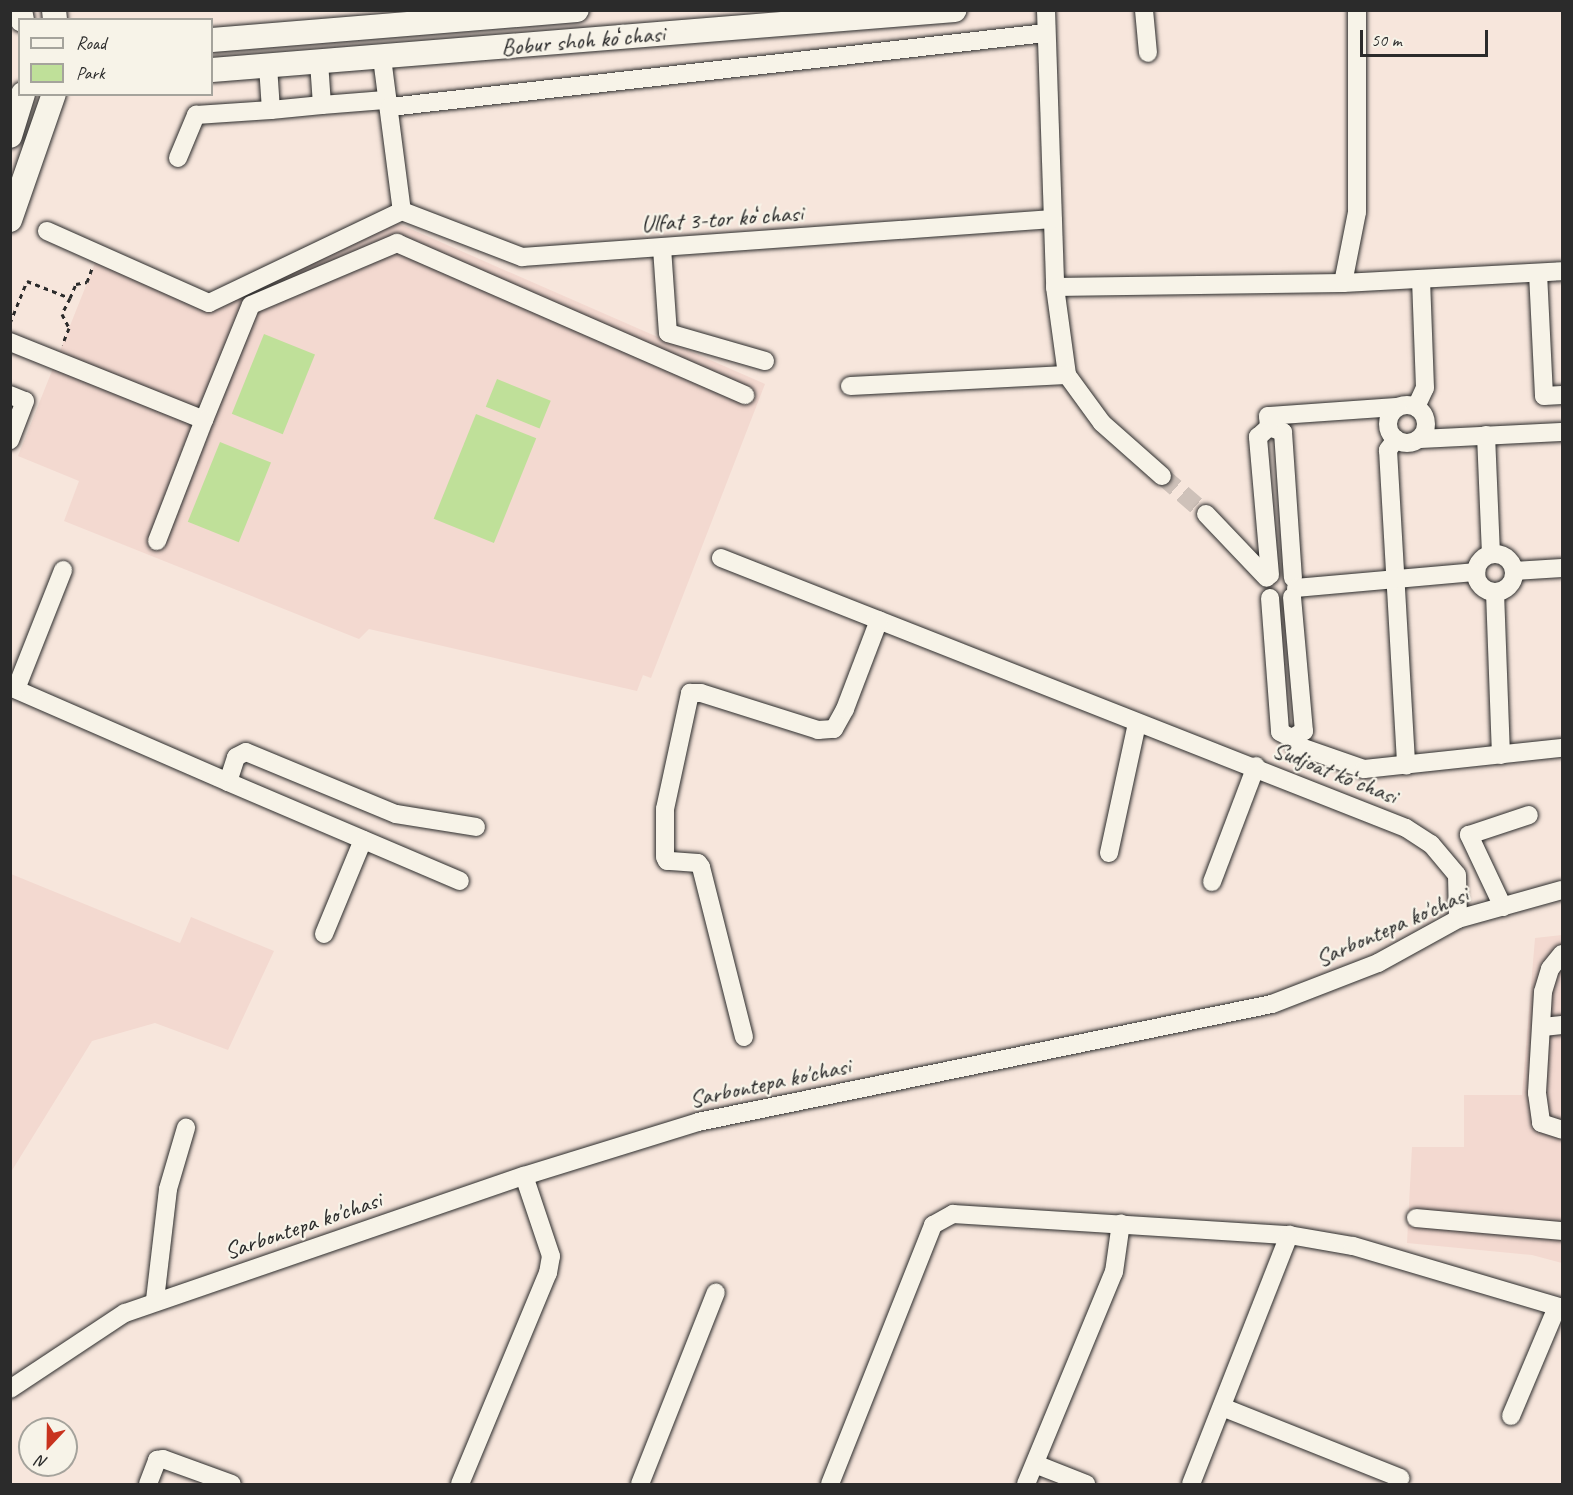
<!DOCTYPE html>
<meta charset="utf-8">
<style>
body{margin:0}
#map{position:relative;width:1573px;height:1495px;overflow:hidden;background:#f7e6dc;font-family:Caveat,sans-serif}
div>[style]{position:absolute}
.built>*{inset:0;background:#f3d9d0}
.green>*{inset:0;background:#bfe099;transform-origin:0 0}
.minor-tunnel>*{height:18px;margin-top:-9px;transform-origin:0;background:repeating-linear-gradient(90deg,#cec1b9 0 18px,transparent 0 27px)}
.path>*{height:3px;margin-top:-1.5px;transform-origin:0;background:repeating-linear-gradient(90deg,#2b2b2b 0 4.5px,transparent 0 9px)}
.roads{filter:drop-shadow(0 0 2px #2b2b2b) drop-shadow(0 0 2px #2b2b2b)}
.minor>*{height:18px;margin:-9px;padding:0 9px;transform-origin:9px;border-radius:9px;background:#f7f3e8}
.minor>.ring{margin:-9px;padding:0;box-sizing:content-box;background:none;border:18px solid #f7f3e8;border-radius:50%}
.major>*{height:24px;margin:-12px;padding:0 12px;transform-origin:12px;border-radius:12px;background:#f7f3e8}
span{translate:-50% -50%;white-space:nowrap;text-align:center;line-height:1.15;-webkit-text-stroke:4.5px #f7f3e8;paint-order:stroke}
.street-label{font-size:24px;color:#2b2b2b}
.frame{position:absolute;inset:0;border:12px solid #2b2b2b;pointer-events:none}
.legend{position:absolute;left:18px;top:18px;width:195px;height:78px;box-sizing:border-box;background:#f7f3e8;border:2px solid #a5a39c;margin:0;padding:8px 10px;list-style:none;font-size:18px;color:#2b2b2b}
.legend li{display:flex;align-items:center;gap:12px;height:30px}
.legend b{width:30px;border:2px solid #a5a39c}
.north{position:absolute;left:18px;top:1417px;width:60px;height:60px;box-sizing:border-box;background:#f7f3e8;border:2px solid #a5a39c;border-radius:50%;rotate:202deg;font-size:16px;font-weight:700;line-height:24px;text-align:center;color:#2b2b2b}
.north::after{content:'';display:block;margin:auto;width:21px;height:27px;background:#c8321e;clip-path:polygon(50% 0,100% 100%,50% 72%,0 100%)}
.scale{position:absolute;left:1360px;top:30px;width:128px;height:27px;box-sizing:border-box;border:3px solid #2b2b2b;border-top:0;padding-left:8px;font-size:18px;line-height:21px;white-space:nowrap;color:#2b2b2b;-webkit-text-stroke:4px #f7f3e8;paint-order:stroke}
</style>
<div id="map">
<div class="built">
<i style="clip-path:polygon(388px 219px,765px 384px,651px 678px,643px 675px,637px 691px,369px 629px,359px 639px,64px 521px,79px 481px,18px 456px,97px 258px,213px 305px)"></i>
<i style="clip-path:polygon(11px 874px,180px 943px,191px 917px,274px 951px,228px 1050px,155px 1023px,92px 1041px,11px 1172px)"></i>
<i style="clip-path:polygon(1562px 935px,1562px 1263px,1532px 1255px,1407px 1243px,1412px 1147px,1464px 1147px,1464px 1095px,1522px 1095px,1535px 938px)"></i>
</div>
<div class="green">
<i style="left:264px;top:334px;width:55px;height:86px;rotate:22deg"></i>
<i style="left:497px;top:379px;width:58px;height:30px;rotate:22deg"></i>
<i style="left:476px;top:414px;width:65px;height:113px;rotate:22deg"></i>
<i style="left:220px;top:442px;width:55px;height:86px;rotate:22deg"></i>
</div>
<div class="minor-tunnel">
<i style="left:1162px;top:476px;width:58px;rotate:40.8deg"></i>
</div>
<div class="path">
<i style="left:70px;top:298px;width:15px;rotate:-67deg"></i>
<i style="left:76px;top:284px;width:11px;rotate:-10deg"></i>
<i style="left:87px;top:282px;width:15px;rotate:-70deg"></i>
<i style="left:10px;top:323px;width:45px;rotate:-68deg"></i>
<i style="left:27px;top:281px;width:46px;rotate:21.6deg"></i>
<i style="left:70px;top:298px;width:18px;rotate:117deg"></i>
<i style="left:62px;top:314px;width:16px;rotate:63deg"></i>
<i style="left:69px;top:328px;width:18px;rotate:112deg"></i>
</div>
<div class="roads">
<div class="minor">
<i style="left:1046px;top:10px;width:277px;rotate:88.1deg"></i>
<i style="left:1055px;top:287px;width:288px;rotate:-0.8deg"></i>
<i style="left:1343px;top:283px;width:219px;rotate:-3.1deg"></i>
<i style="left:1144px;top:10px;width:43px;rotate:84.7deg"></i>
<i style="left:382px;top:58px;width:154px;rotate:82.6deg"></i>
<i style="left:319px;top:62px;width:43px;rotate:86deg"></i>
<i style="left:322px;top:105px;width:63px;rotate:-4.5deg"></i>
<i style="left:268px;top:66px;width:44px;rotate:86.1deg"></i>
<i style="left:271px;top:110px;width:51px;rotate:-5.6deg"></i>
<i style="left:390px;top:107px;width:660px;rotate:-6.44deg"></i>
<i style="left:178px;top:158px;width:47px;rotate:-67.3deg"></i>
<i style="left:196px;top:115px;width:75px;rotate:-3.8deg"></i>
<i style="left:402px;top:211px;width:129px;rotate:21deg"></i>
<i style="left:522px;top:257px;width:532px;rotate:-4.09deg"></i>
<i style="left:47px;top:231px;width:177px;rotate:24deg"></i>
<i style="left:209px;top:303px;width:214px;rotate:-25.5deg"></i>
<i style="left:662px;top:248px;width:85px;rotate:86deg"></i>
<i style="left:668px;top:333px;width:101px;rotate:16.1deg"></i>
<i style="left:1538px;top:273px;width:123px;rotate:87.2deg"></i>
<i style="left:1544px;top:396px;width:18px;rotate:-3deg"></i>
<i style="left:1343px;top:283px;width:72px;rotate:-78.8deg"></i>
<i style="left:1357px;top:212px;width:202px;rotate:-90deg"></i>
<i style="left:1055px;top:287px;width:89px;rotate:82.2deg"></i>
<i style="left:1067px;top:375px;width:59px;rotate:53.9deg"></i>
<i style="left:1102px;top:423px;width:80px;rotate:41.5deg"></i>
<i style="left:10px;top:342px;width:209px;rotate:21.9deg"></i>
<i style="left:204px;top:420px;width:124px;rotate:-67.8deg"></i>
<i style="left:251px;top:305px;width:159px;rotate:-23deg"></i>
<i style="left:397px;top:243px;width:380px;rotate:23.6deg"></i>
<i style="left:850px;top:386px;width:217px;rotate:-2.9deg"></i>
<i style="left:10px;top:395px;width:16px;rotate:22deg"></i>
<i style="left:25px;top:401px;width:42px;rotate:111deg"></i>
<i class="ring" style="left:1388px;top:405px;width:20px;height:20px"></i>
<i style="left:1416px;top:407px;width:21px;rotate:-65deg"></i>
<i style="left:1425px;top:388px;width:108px;rotate:-92.1deg"></i>
<i style="left:1269px;top:427px;width:15px;rotate:20deg"></i>
<i style="left:1283px;top:432px;width:146px;rotate:86.1deg"></i>
<i style="left:1486px;top:435px;width:119px;rotate:87.6deg"></i>
<i style="left:1396px;top:439px;width:14px;rotate:126deg"></i>
<i style="left:1388px;top:450px;width:316px;rotate:86.7deg"></i>
<i style="left:1419px;top:439px;width:143px;rotate:-2.8deg"></i>
<i style="left:1206px;top:514px;width:88px;rotate:46.4deg"></i>
<i style="left:157px;top:541px;width:130px;rotate:-68.8deg"></i>
<i class="ring" style="left:1476px;top:554px;width:20px;height:20px"></i>
<i style="left:721px;top:558px;width:736px;rotate:21.51deg"></i>
<i style="left:1406px;top:828px;width:30px;rotate:33deg"></i>
<i style="left:1431px;top:844px;width:40px;rotate:50deg"></i>
<i style="left:1457px;top:875px;width:44px;rotate:88.7deg"></i>
<i style="left:1514px;top:571px;width:48px;rotate:-3.6deg"></i>
<i style="left:1270px;top:575px;width:139px;rotate:-95deg"></i>
<i style="left:1258px;top:437px;width:15px;rotate:-42deg"></i>
<i style="left:1269px;top:427px;width:11px;rotate:-95deg"></i>
<i style="left:1268px;top:416px;width:130px;rotate:-4deg"></i>
<i style="left:1296px;top:588px;width:181px;rotate:-5.1deg"></i>
<i style="left:1495px;top:592px;width:163px;rotate:87.9deg"></i>
<i style="left:1292px;top:597px;width:135px;rotate:84.9deg"></i>
<i style="left:1304px;top:731px;width:14px;rotate:150deg"></i>
<i style="left:1270px;top:598px;width:134px;rotate:85.7deg"></i>
<i style="left:1280px;top:732px;width:13px;rotate:27deg"></i>
<i style="left:1292px;top:738px;width:8px;rotate:67deg"></i>
<i style="left:1295px;top:745px;width:73px;rotate:19.2deg"></i>
<i style="left:1364px;top:769px;width:199px;rotate:-6.1deg"></i>
<i style="left:10px;top:687px;width:238px;rotate:23.5deg"></i>
<i style="left:228px;top:782px;width:26px;rotate:-72deg"></i>
<i style="left:236px;top:757px;width:11px;rotate:-27deg"></i>
<i style="left:246px;top:752px;width:162px;rotate:22.5deg"></i>
<i style="left:396px;top:814px;width:81px;rotate:9.2deg"></i>
<i style="left:16px;top:689px;width:128px;rotate:-68.4deg"></i>
<i style="left:228px;top:782px;width:252px;rotate:23.1deg"></i>
<i style="left:1109px;top:853px;width:133px;rotate:-77.8deg"></i>
<i style="left:1212px;top:882px;width:124px;rotate:-69.2deg"></i>
<i style="left:1503px;top:907px;width:80px;rotate:-115.3deg"></i>
<i style="left:1469px;top:835px;width:63px;rotate:-18.4deg"></i>
<i style="left:324px;top:934px;width:102px;rotate:-67.5deg"></i>
<i style="left:1562px;top:954px;width:19px;rotate:129deg"></i>
<i style="left:1550px;top:969px;width:24px;rotate:107deg"></i>
<i style="left:1543px;top:992px;width:101px;rotate:93.4deg"></i>
<i style="left:1537px;top:1093px;width:30px;rotate:82deg"></i>
<i style="left:1541px;top:1123px;width:22px;rotate:18deg"></i>
<i style="left:1543px;top:1027px;width:19px;rotate:-6deg"></i>
<i style="left:744px;top:1037px;width:175px;rotate:-104.2deg"></i>
<i style="left:701px;top:867px;width:5px;rotate:-127deg"></i>
<i style="left:698px;top:863px;width:31px;rotate:-176deg"></i>
<i style="left:667px;top:861px;width:4px;rotate:-117deg"></i>
<i style="left:665px;top:857px;width:48px;rotate:-90deg"></i>
<i style="left:665px;top:809px;width:119px;rotate:-77.8deg"></i>
<i style="left:690px;top:693px;width:11px"></i>
<i style="left:701px;top:693px;width:123px;rotate:17.5deg"></i>
<i style="left:818px;top:730px;width:16px;rotate:-4deg"></i>
<i style="left:834px;top:729px;width:23px;rotate:-61deg"></i>
<i style="left:845px;top:709px;width:95px;rotate:-69.1deg"></i>
<i style="left:1416px;top:1218px;width:147px;rotate:5.1deg"></i>
<i style="left:155px;top:1300px;width:112px;rotate:-83.3deg"></i>
<i style="left:168px;top:1189px;width:64px;rotate:-73.6deg"></i>
<i style="left:10px;top:1389px;width:138px;rotate:-33.5deg"></i>
<i style="left:125px;top:1313px;width:422px;rotate:-19deg"></i>
<i style="left:524px;top:1176px;width:182px;rotate:-17.2deg"></i>
<i style="left:698px;top:1122px;width:586px;rotate:-11.62deg"></i>
<i style="left:1272px;top:1004px;width:114px;rotate:-21.1deg"></i>
<i style="left:1378px;top:963px;width:91px;rotate:-28.8deg"></i>
<i style="left:1458px;top:919px;width:108px;rotate:-15.6deg"></i>
<i style="left:1222px;top:1407px;width:192px;rotate:21.7deg"></i>
<i style="left:1511px;top:1416px;width:118px;rotate:-67.1deg"></i>
<i style="left:1035px;top:1464px;width:55px;rotate:21.4deg"></i>
<i style="left:148px;top:1484px;width:26px;rotate:-69deg"></i>
<i style="left:157px;top:1460px;width:6px;rotate:-9deg"></i>
<i style="left:163px;top:1459px;width:73px;rotate:19.9deg"></i>
<i style="left:460px;top:1484px;width:229px;rotate:-67.4deg"></i>
<i style="left:548px;top:1273px;width:17px;rotate:-80deg"></i>
<i style="left:551px;top:1256px;width:84px;rotate:-108.6deg"></i>
<i style="left:640px;top:1484px;width:206px;rotate:-68.4deg"></i>
<i style="left:830px;top:1484px;width:279px;rotate:-68.3deg"></i>
<i style="left:933px;top:1225px;width:23px;rotate:-29deg"></i>
<i style="left:953px;top:1214px;width:337px;rotate:3.6deg"></i>
<i style="left:1289px;top:1235px;width:65px;rotate:9.8deg"></i>
<i style="left:1353px;top:1246px;width:218px;rotate:16.5deg"></i>
<i style="left:1026px;top:1484px;width:230px;rotate:-67.5deg"></i>
<i style="left:1114px;top:1272px;width:49px;rotate:-81.9deg"></i>
<i style="left:1191px;top:1484px;width:268px;rotate:-68.5deg"></i>
</div>
<div class="major">
<i style="left:20px;top:10px;width:10px;rotate:79deg"></i>
<i style="left:54px;top:10px;width:10px;rotate:84deg"></i>
<i style="left:212px;top:40px;width:366px;rotate:-4.7deg"></i>
<i style="left:212px;top:70px;width:745px;rotate:-4.62deg"></i>
<i style="left:10px;top:136px;width:44px;rotate:-72.8deg"></i>
<i style="left:10px;top:220px;width:133px;rotate:-70.8deg"></i>
</div>
</div>
<div class="street-label">
<span style="left:583px;top:41px;rotate:-5deg">Bobur shoh koʻchasi</span>
<span style="left:722px;top:219px;rotate:-4deg">Ulfat 3-tor koʻchasi</span>
<span style="left:1335px;top:773px;rotate:22deg">Sudjoat koʻchasi</span>
<span style="left:1392px;top:927px;rotate:-24deg">Sarbontepa ko'chasi</span>
<span style="left:770px;top:1083px;rotate:-12deg">Sarbontepa ko'chasi</span>
<span style="left:303px;top:1226px;rotate:-19deg">Sarbontepa ko'chasi</span>
</div>
<div class="frame"></div>
<ul class="legend">
<li><b style="height:8px;background:#f7f3e8"></b>Road</li>
<li><b style="height:16px;background:#bfe099"></b>Park</li>
</ul>
<div class="north">N</div>
<div class="scale">50 m</div>
</div>
